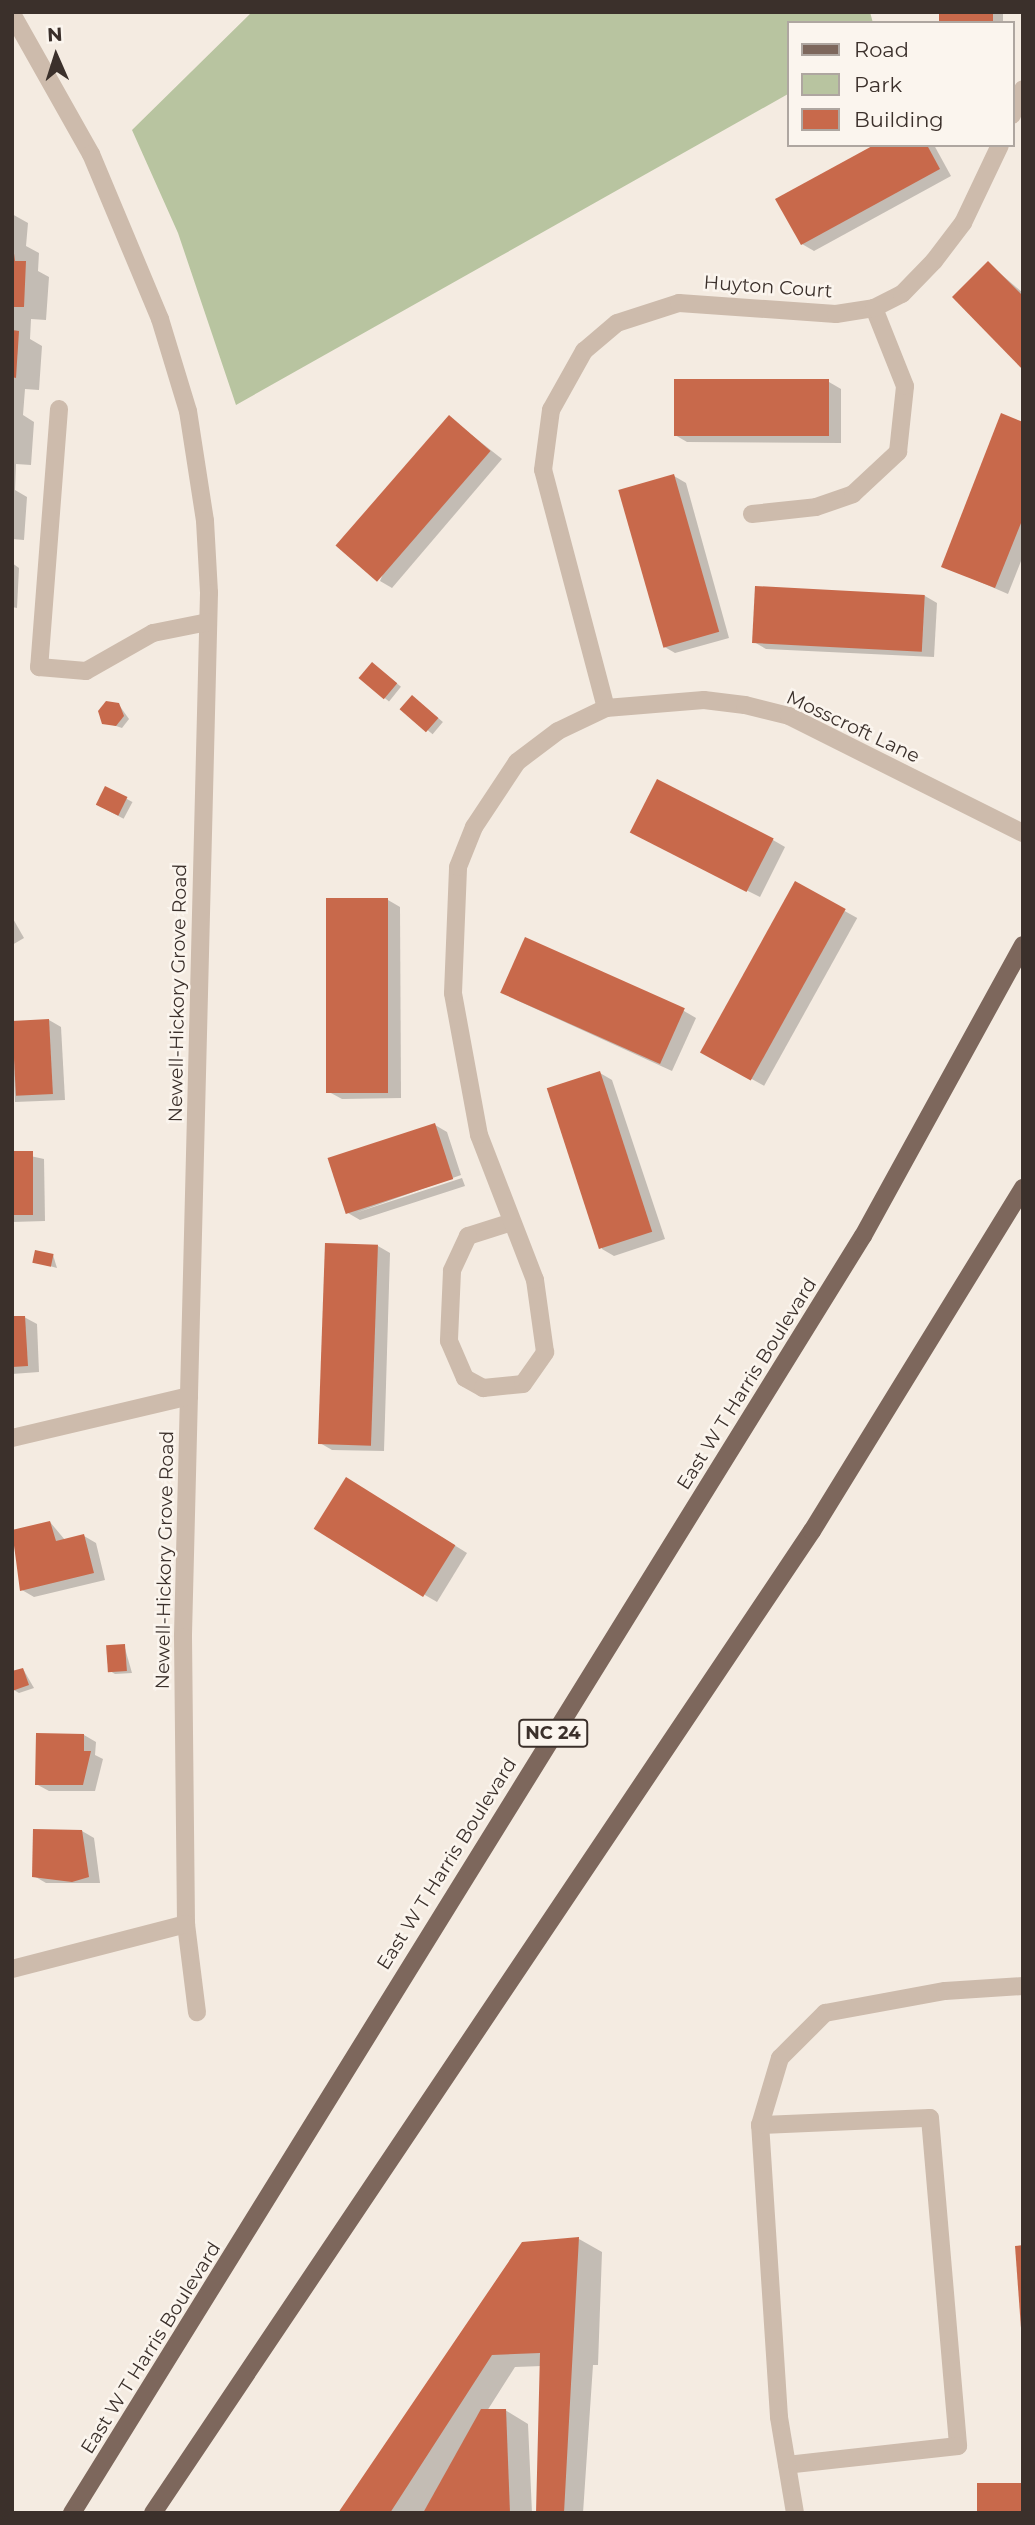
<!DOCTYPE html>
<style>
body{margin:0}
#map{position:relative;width:1035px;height:2525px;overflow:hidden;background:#f4ebe1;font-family:Montserrat,sans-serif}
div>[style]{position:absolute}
.green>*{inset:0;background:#b8c4a0}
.shadow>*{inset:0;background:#0003;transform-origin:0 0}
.building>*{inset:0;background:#c8694b;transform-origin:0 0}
.minor>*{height:18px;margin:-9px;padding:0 9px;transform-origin:9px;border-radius:9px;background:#cdbbac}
.major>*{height:18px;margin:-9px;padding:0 9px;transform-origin:9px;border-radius:9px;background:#7d675c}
span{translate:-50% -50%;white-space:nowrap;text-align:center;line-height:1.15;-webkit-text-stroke:5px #fbf5ee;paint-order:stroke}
.shield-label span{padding:2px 5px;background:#fbf5ee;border:2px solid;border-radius:5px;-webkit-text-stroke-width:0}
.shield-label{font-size:18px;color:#3b302b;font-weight:700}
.street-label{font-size:19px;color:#3b302b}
.frame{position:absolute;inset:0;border:14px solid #3b302b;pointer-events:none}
.legend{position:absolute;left:787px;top:21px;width:228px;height:126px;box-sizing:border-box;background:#fbf5ee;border:2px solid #aea6a0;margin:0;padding:9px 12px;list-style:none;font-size:21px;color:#3b302b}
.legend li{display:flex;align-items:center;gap:14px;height:35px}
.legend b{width:35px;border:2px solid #aea6a0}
.north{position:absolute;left:21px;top:21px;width:70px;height:70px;-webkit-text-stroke:5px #fbf5ee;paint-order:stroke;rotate:357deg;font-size:19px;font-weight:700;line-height:28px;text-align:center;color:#3b302b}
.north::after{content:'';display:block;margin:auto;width:24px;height:32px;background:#3b302b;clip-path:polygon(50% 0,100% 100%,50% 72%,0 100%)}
</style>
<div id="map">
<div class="green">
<i style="clip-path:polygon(252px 12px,870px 12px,873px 23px,788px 23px,788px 94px,236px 405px,178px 233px,132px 130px)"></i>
</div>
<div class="shadow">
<i style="left:941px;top:12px;width:62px;height:11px"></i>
<i style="clip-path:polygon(877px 145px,934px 145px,951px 176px,814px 251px,802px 244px)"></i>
<i style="clip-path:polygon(12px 214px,28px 223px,26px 246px,39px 253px,38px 271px,49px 277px,46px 320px,31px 319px,30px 339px,42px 346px,39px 390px,25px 389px,23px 415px,34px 422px,31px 465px,16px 464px,15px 490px,27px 497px,24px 540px,12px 539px)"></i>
<i style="clip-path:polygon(988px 263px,1023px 293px,1023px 368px)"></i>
<i style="clip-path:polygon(829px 382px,841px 389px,841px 443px,687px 442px,675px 435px)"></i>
<i style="clip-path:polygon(449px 417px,502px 459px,392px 588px,380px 581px)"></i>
<i style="clip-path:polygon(1023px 423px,1023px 556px,1008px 594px,943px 566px)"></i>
<i style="clip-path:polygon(674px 476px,686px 483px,729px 638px,675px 653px,663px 646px)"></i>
<i style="clip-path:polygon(12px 563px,19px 568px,17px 608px,12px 607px)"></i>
<i style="clip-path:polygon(757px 588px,925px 596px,937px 603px,934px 657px,766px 649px,754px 642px)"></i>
<i style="left:373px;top:664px;width:36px;height:19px;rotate:39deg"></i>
<i style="left:413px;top:697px;width:39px;height:16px;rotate:40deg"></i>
<i style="clip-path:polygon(119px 705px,129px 719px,122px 728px,104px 722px)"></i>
<i style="left:106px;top:788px;width:30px;height:19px;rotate:28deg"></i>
<i style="clip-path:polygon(644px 839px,773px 840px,785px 847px,760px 897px)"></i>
<i style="left:796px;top:884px;width:70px;height:192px;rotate:29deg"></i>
<i style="clip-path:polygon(388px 900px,400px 907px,401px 1098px,342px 1099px,329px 1092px)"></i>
<i style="clip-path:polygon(12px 917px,24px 938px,12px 945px)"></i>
<i style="clip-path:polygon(514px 999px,684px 1011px,696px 1018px,672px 1071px)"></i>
<i style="clip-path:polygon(49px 1020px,61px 1027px,65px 1100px,15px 1102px,12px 1022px)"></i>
<i style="clip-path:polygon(600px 1073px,612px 1080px,665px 1239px,614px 1256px,602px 1249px)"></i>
<i style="clip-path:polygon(435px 1125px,447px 1132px,461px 1175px,355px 1213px,462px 1178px,465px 1186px,360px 1220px,348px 1213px)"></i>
<i style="clip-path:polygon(12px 1152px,44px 1159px,45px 1221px,12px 1222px)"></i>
<i style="clip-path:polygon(378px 1246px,390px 1253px,384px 1451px,332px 1450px,320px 1443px)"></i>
<i style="clip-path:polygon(53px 1255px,57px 1268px,35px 1262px)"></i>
<i style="clip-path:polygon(24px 1317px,37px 1324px,39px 1372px,12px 1374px,12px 1318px)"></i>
<i style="clip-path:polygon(359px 1486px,467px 1553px,437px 1602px,425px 1595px)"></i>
<i style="clip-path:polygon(50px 1522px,65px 1540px,84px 1536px,96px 1543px,105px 1580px,34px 1597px,22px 1590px,12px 1532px)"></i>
<i style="clip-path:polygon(124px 1645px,132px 1673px,115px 1674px,110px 1671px)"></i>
<i style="clip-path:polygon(23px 1669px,34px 1688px,19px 1693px,14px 1690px)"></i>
<i style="clip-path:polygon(84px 1735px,96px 1742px,95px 1755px,103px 1759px,95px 1791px,49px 1791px,36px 1784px)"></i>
<i style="clip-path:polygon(82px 1831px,94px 1838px,100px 1883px,46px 1883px,34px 1876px)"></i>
<i style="clip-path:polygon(579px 2239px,602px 2252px,598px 2365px,593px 2365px,583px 2513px,538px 2513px,542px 2366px,515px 2367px,487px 2411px,505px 2410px,528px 2424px,532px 2513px,340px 2513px)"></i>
</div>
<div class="building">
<i style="left:939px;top:12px;width:54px;height:11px"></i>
<i style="clip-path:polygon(874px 145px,927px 145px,940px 169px,801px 245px,775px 199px)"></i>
<i style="clip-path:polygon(12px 238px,15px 261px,26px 261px,24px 307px,12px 307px)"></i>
<i style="clip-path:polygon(988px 261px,1023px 296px,1023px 370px,952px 297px)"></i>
<i style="clip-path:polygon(12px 330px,19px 331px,16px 378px,12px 377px)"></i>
<i style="left:674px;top:379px;width:155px;height:57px"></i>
<i style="clip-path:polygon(1001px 413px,1023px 422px,1023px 518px,995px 588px,941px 567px)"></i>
<i style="left:449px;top:415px;width:55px;height:173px;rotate:41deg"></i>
<i style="left:674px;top:474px;width:164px;height:58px;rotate:74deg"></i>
<i style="left:755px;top:586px;width:170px;height:57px;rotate:3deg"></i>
<i style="left:372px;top:662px;width:33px;height:21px;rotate:40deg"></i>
<i style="left:412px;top:695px;width:35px;height:19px;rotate:41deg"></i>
<i style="clip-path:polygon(106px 701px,119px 703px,124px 716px,116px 726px,102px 724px,98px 711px)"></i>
<i style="left:657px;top:779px;width:131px;height:60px;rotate:27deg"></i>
<i style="left:105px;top:786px;width:25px;height:21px;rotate:26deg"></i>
<i style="left:795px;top:881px;width:58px;height:196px;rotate:29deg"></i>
<i style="left:326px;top:898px;width:62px;height:195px"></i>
<i style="left:525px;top:937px;width:175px;height:61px;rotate:24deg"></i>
<i style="left:49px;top:1019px;width:75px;height:37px;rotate:87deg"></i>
<i style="left:600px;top:1071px;width:169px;height:56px;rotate:72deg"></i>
<i style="left:435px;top:1123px;width:59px;height:113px;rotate:72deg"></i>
<i style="left:12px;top:1151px;width:21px;height:64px"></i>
<i style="left:325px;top:1243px;width:53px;height:201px;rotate:2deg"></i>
<i style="left:35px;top:1250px;width:19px;height:13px;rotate:12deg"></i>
<i style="clip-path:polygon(12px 1316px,25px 1316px,28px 1366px,12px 1367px)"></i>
<i style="left:346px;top:1477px;width:129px;height:61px;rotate:32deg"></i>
<i style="clip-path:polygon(50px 1521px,56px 1541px,84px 1534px,94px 1573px,20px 1591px,12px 1530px)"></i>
<i style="left:125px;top:1644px;width:27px;height:19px;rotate:86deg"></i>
<i style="clip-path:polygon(23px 1668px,29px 1685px,12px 1691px,12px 1671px)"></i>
<i style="clip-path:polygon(36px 1733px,84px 1734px,84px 1751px,91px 1751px,83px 1785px,35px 1785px)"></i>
<i style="clip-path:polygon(33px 1829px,82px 1830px,89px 1877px,72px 1882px,32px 1877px)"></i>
<i style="clip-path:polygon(579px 2237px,564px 2513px,536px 2513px,540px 2353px,492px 2355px,390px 2513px,338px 2513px,522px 2242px)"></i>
<i style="clip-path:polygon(1023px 2245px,1023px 2328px,1021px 2328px,1015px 2246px)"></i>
<i style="clip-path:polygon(481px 2409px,506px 2409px,510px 2513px,423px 2513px)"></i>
<i style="left:1023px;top:2483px;width:30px;height:46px;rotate:90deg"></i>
</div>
<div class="minor">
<i style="left:12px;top:14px;width:161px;rotate:60.6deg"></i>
<i style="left:91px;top:154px;width:179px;rotate:67.3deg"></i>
<i style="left:160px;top:319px;width:96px;rotate:73.1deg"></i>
<i style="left:188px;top:411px;width:111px;rotate:81.2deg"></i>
<i style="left:205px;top:521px;width:72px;rotate:86.8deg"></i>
<i style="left:209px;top:593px;width:1044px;rotate:91.43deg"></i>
<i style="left:183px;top:1637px;width:287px;rotate:89.4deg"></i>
<i style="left:186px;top:1924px;width:89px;rotate:82.9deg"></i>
<i style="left:1012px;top:115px;width:28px;rotate:-67deg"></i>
<i style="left:59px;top:409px;width:259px;rotate:94.4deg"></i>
<i style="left:39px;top:667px;width:47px;rotate:4.9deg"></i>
<i style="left:86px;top:671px;width:77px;rotate:-29.6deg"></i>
<i style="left:153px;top:633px;width:56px;rotate:-11.3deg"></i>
<i style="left:752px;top:514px;width:64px;rotate:-6.2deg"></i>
<i style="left:816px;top:507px;width:39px;rotate:-19deg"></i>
<i style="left:853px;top:494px;width:62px;rotate:-43deg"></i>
<i style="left:898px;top:452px;width:66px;rotate:-83.9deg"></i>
<i style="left:905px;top:386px;width:84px;rotate:-111.7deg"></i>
<i style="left:606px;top:708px;width:246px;rotate:-104.8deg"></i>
<i style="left:543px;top:470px;width:61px;rotate:-82.4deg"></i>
<i style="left:551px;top:410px;width:68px;rotate:-60.8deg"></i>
<i style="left:584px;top:351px;width:43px;rotate:-40.3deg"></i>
<i style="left:617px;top:323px;width:65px;rotate:-17.9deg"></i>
<i style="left:679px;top:303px;width:157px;rotate:4deg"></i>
<i style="left:836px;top:314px;width:38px;rotate:-9deg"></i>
<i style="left:874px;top:308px;width:31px;rotate:-27deg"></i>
<i style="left:902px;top:294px;width:46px;rotate:-45.9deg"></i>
<i style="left:934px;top:261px;width:48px;rotate:-52.7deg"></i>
<i style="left:963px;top:223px;width:86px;rotate:-64.6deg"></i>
<i style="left:509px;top:1223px;width:43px;rotate:162.4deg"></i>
<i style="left:468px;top:1236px;width:38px;rotate:115deg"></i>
<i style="left:452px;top:1271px;width:70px;rotate:92.5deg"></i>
<i style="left:449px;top:1341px;width:40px;rotate:66.6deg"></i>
<i style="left:465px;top:1378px;width:21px;rotate:29deg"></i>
<i style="left:483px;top:1388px;width:40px;rotate:-5.7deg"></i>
<i style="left:523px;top:1384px;width:39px;rotate:-55deg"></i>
<i style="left:545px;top:1352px;width:73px;rotate:-97.9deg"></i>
<i style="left:535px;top:1280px;width:155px;rotate:-111.1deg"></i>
<i style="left:479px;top:1135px;width:144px;rotate:-100.4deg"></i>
<i style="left:453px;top:993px;width:126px;rotate:-87.7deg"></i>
<i style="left:458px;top:867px;width:43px;rotate:-68.2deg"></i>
<i style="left:474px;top:827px;width:78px;rotate:-56.5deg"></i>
<i style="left:517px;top:762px;width:51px;rotate:-37.1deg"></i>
<i style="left:558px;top:731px;width:53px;rotate:-25.6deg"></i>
<i style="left:606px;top:708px;width:98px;rotate:-4.7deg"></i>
<i style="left:704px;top:700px;width:41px;rotate:7deg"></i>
<i style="left:745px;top:705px;width:45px;rotate:14deg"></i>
<i style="left:789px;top:716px;width:262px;rotate:26.6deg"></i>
<i style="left:12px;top:1438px;width:182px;rotate:-13.3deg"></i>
<i style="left:12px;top:1969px;width:180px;rotate:-14.5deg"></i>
<i style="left:760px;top:2125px;width:170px;rotate:-2.4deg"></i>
<i style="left:930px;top:2118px;width:329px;rotate:85.1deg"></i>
<i style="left:958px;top:2446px;width:172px;rotate:173.7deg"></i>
<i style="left:795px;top:2513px;width:97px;rotate:-99.5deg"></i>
<i style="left:779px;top:2417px;width:293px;rotate:-93.7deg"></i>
<i style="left:760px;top:2125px;width:70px;rotate:-73.4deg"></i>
<i style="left:780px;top:2058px;width:64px;rotate:-45deg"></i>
<i style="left:825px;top:2013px;width:122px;rotate:-10.4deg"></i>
<i style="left:945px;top:1991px;width:78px;rotate:-3.7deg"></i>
</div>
<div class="major">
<i style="left:72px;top:2513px;width:1502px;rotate:-58.23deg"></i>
<i style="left:863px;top:1236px;width:332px;rotate:-61.2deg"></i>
<i style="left:153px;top:2513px;width:1183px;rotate:-56.14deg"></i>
<i style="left:812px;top:1531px;width:403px;rotate:-58.4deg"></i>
</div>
<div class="shield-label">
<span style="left:553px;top:1733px">NC 24</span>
</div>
<div class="street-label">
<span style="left:768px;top:287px;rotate:4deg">Huyton Court</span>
<span style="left:853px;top:727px;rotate:25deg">Mosscroft Lane</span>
<span style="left:178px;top:993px;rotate:-89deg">Newell-Hickory Grove Road</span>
<span style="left:747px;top:1384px;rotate:-58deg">East W T Harris Boulevard</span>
<span style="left:165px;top:1560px;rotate:-89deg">Newell-Hickory Grove Road</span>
<span style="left:447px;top:1864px;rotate:-58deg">East W T Harris Boulevard</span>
<span style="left:151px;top:2348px;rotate:-58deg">East W T Harris Boulevard</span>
</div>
<div class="frame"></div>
<ul class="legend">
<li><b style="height:9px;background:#7d675c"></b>Road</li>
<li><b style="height:19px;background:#b8c4a0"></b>Park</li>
<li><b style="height:19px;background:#c8694b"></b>Building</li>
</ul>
<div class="north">N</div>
</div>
